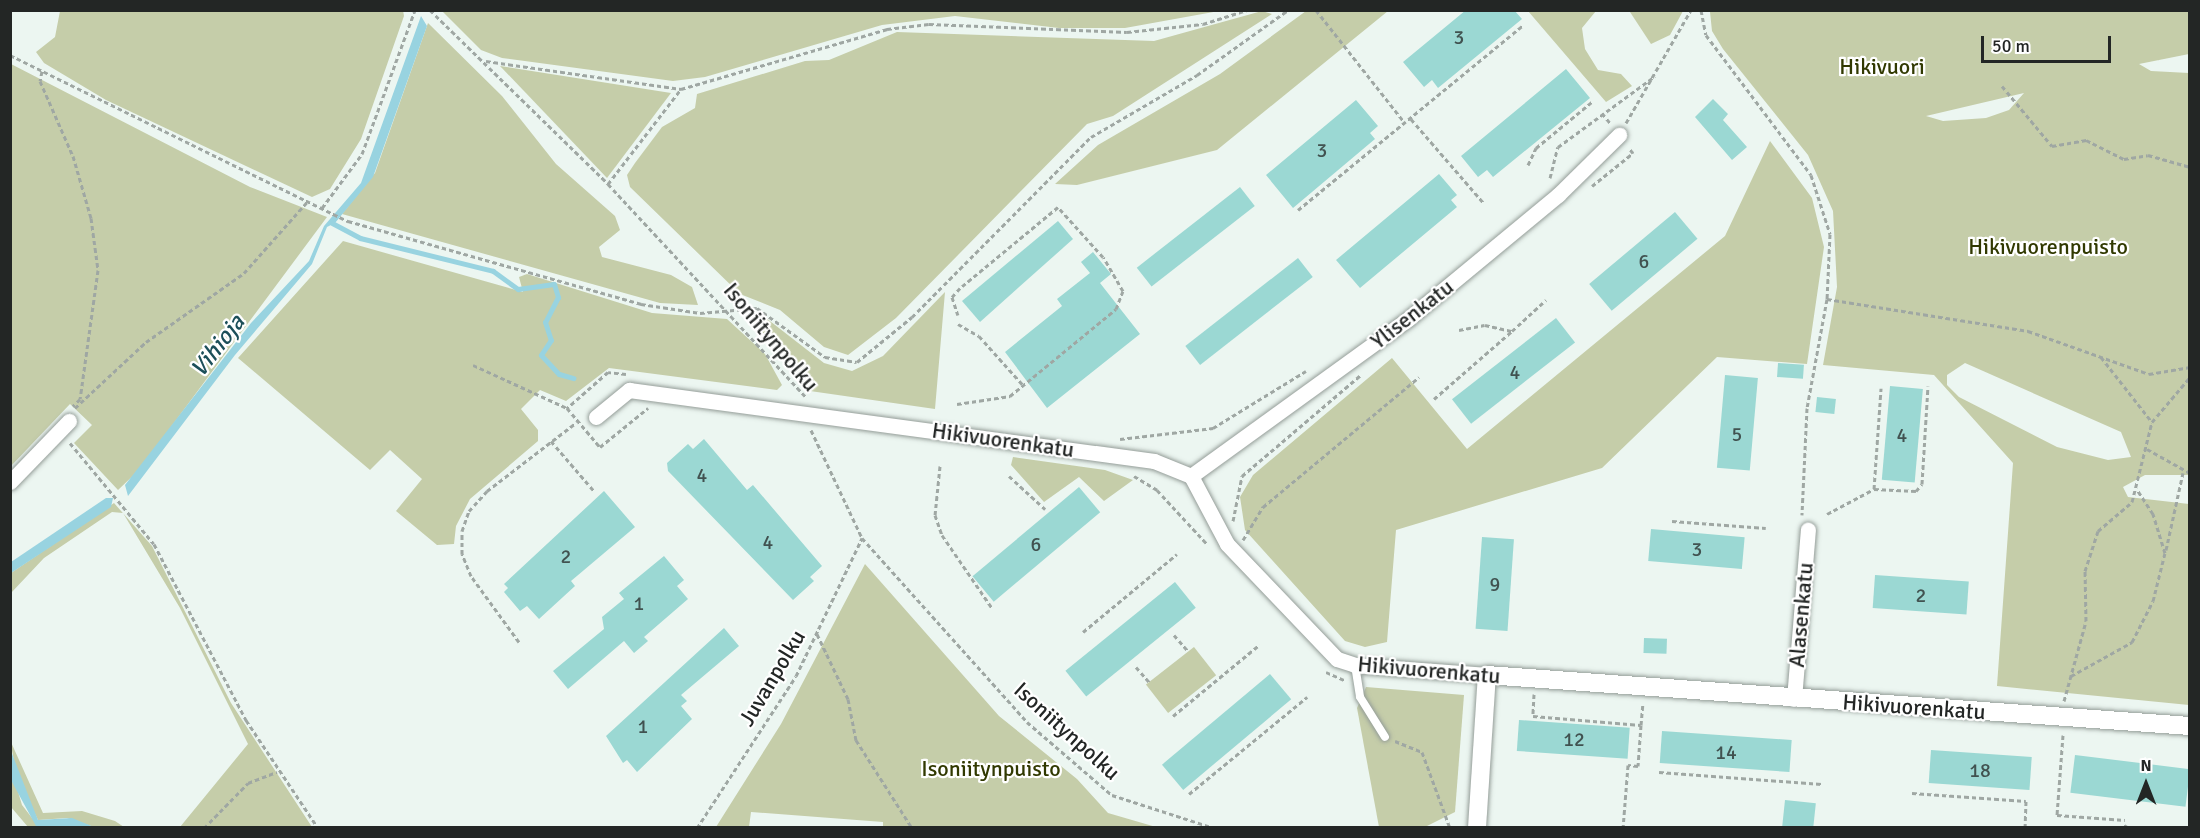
<!DOCTYPE html>
<style>
body{margin:0}
#map{position:relative;width:2200px;height:838px;overflow:hidden;background:#ecf6f1;font-family:Signika,sans-serif}
div>[style]{position:absolute}
.green>*{inset:0;background:#c5cda9;transform-origin:0 0}
.water>*{inset:0;background:#98d3e0}
.stream>*{height:5px;margin:-2.5px;padding:0 2.5px;transform-origin:2.5px;border-radius:2.5px;background:#98d3e0}
.building>*{inset:0;background:#9bd8d3;transform-origin:0 0}
.path>*{height:3px;margin-top:-1.5px;transform-origin:0;background:repeating-linear-gradient(90deg,#9fa7a3 0 4.5px,transparent 0 7.5px)}
.roads{filter:drop-shadow(0 0 2px #949d98) drop-shadow(0 0 2px #949d98)}
.service>*{height:8px;margin:-4px;padding:0 4px;transform-origin:4px;border-radius:4px;background:#fff}
.minor>*{height:15px;margin:-7.5px;padding:0 7.5px;transform-origin:7.5px;border-radius:7.5px;background:#fff}
.tertiary>*{height:18px;margin:-9px;padding:0 9px;transform-origin:9px;border-radius:9px;background:#fff}
span{translate:-50% -50%;white-space:nowrap;text-align:center;line-height:1.15;-webkit-text-stroke:4.5px #fff;paint-order:stroke}
.number-label{font-size:20px;color:#415250}
.number-label span{-webkit-text-stroke-width:0}
.park-label{font-size:22px;color:#313901}
.street-label{font-size:22px;color:#232625}
.water-label{font-size:24px;color:#1c4f59;font-style:italic}
.frame{position:absolute;inset:0;border:12px solid #232625;pointer-events:none}
.north{position:absolute;left:2116px;top:754px;width:60px;height:60px;-webkit-text-stroke:4px #fff;paint-order:stroke;rotate:0deg;font-size:16px;font-weight:700;line-height:24px;text-align:center;color:#232625}
.north::after{content:'';display:block;margin:auto;width:21px;height:27px;background:#232625;clip-path:polygon(50% 0,100% 100%,50% 72%,0 100%)}
.scale{position:absolute;left:1981px;top:36px;width:130px;height:27px;box-sizing:border-box;border:3px solid #232625;border-top:0;padding-left:8px;font-size:18px;line-height:21px;white-space:nowrap;color:#232625;-webkit-text-stroke:4px #fff;paint-order:stroke}
</style>
<div id="map">
<div class="green">
<i style="clip-path:polygon(60px 11px,403px 10px,404px 16px,361px 139px,330px 189px,312px 197px,106px 100px,44px 63px,36px 52px,55px 37px)"></i>
<i style="clip-path:polygon(442px 11px,1219px 11px,1125px 28px,1059px 28px,955px 16px,882px 25px,705px 77px,673px 81px,502px 58px,481px 50px)"></i>
<i style="clip-path:polygon(1262px 11px,1272px 14px,1113px 116px,1087px 124px,896px 318px,848px 355px,824px 347px,780px 310px,740px 294px,630px 187px,627px 175px,635px 163px,662px 127px,695px 108px,697px 94px,805px 61px,829px 60px,897px 32px,1154px 41px)"></i>
<i style="clip-path:polygon(1306px 11px,1388px 11px,1217px 150px,1077px 185px,1055px 184px,1098px 145px,1220px 74px)"></i>
<i style="clip-path:polygon(1528px 11px,1596px 11px,1582px 28px,1585px 49px,1598px 70px,1621px 74px,1632px 86px,1606px 102px)"></i>
<i style="clip-path:polygon(1620px 11px,1683px 11px,1670px 35px,1651px 44px,1630px 12px)"></i>
<i style="clip-path:polygon(evenodd,2190px 11px,2189px 54px,2139px 64px,2151px 71px,2189px 73px,2189px 475px,2145px 475px,2123px 487px,2128px 497px,2189px 504px,2189px 705px,1997px 686px,2013px 463px,1934px 375px,1823px 365px,1837px 287px,1833px 211px,1808px 155px,1723px 49px,1712px 31px,1710px 12px,2190px 11px,2024px 93px,2009px 110px,1986px 118px,1943px 121px,1926px 116px,2024px 93px,2190px 11px,1965px 363px,2121px 432px,2131px 457px,2108px 460px,2057px 447px,1959px 397px,1947px 385px,1947px 375px,1965px 363px)"></i>
<i style="clip-path:polygon(428px 23px,502px 96px,556px 164px,615px 216px,620px 230px,599px 247px,602px 257px,671px 275px,692px 287px,698px 305px,660px 303px,342px 214px,375px 173px)"></i>
<i style="clip-path:polygon(11px 64px,250px 187px,327px 217px,139px 470px,118px 490px,74px 443px,92px 425px,70px 404px,11px 466px)"></i>
<i style="clip-path:polygon(500px 66px,671px 93px,607px 178px)"></i>
<i style="clip-path:polygon(1770px 141px,1812px 198px,1824px 247px,1807px 364px,1717px 357px,1602px 468px,1396px 530px,1387px 642px,1365px 647px,1345px 641px,1245px 530px,1240px 497px,1253px 475px,1392px 358px,1467px 449px,1725px 236px)"></i>
<i style="clip-path:polygon(343px 241px,523px 292px,519px 277px,527px 274px,652px 313px,727px 319px,765px 354px,782px 385px,777px 390px,609px 368px,566px 401px,540px 390px,521px 409px,538px 430px,538px 441px,470px 499px,456px 526px,454px 544px,437px 545px,396px 511px,422px 479px,390px 450px,370px 470px,238px 358px)"></i>
<i style="clip-path:polygon(945px 292px,935px 409px,810px 391px,748px 315px,766px 318px,824px 363px,852px 371px,883px 356px)"></i>
<i style="clip-path:polygon(1013px 457px,1105px 470px,1133px 480px,1104px 501px,1079px 477px,1044px 502px,1011px 465px)"></i>
<i style="clip-path:polygon(114px 503px,152px 546px,231px 703px,312px 827px,180px 827px,248px 744px,180px 608px,123px 513px,112px 512px,44px 558px,11px 593px,11px 573px)"></i>
<i style="clip-path:polygon(865px 564px,999px 716px,1077px 779px,1108px 813px,1156px 827px,883px 828px,883px 822px,751px 812px,749px 827px,716px 827px,781px 724px)"></i>
<i style="left:1194px;top:647px;width:36px;height:61px;rotate:52deg"></i>
<i style="clip-path:polygon(1366px 687px,1464px 695px,1455px 812px,1425px 827px,1379px 827px,1357px 708px)"></i>
<i style="clip-path:polygon(10px 740px,43px 813px,82px 811px,115px 821px,124px 827px,94px 827px,67px 818px,38px 820px,17px 777px)"></i>
<i style="clip-path:polygon(10px 765px,22px 805px,39px 827px,28px 827px,11px 807px)"></i>
</div>
<div class="water">
<i style="clip-path:polygon(421px 16px,427px 26px,373px 177px,335px 223px,327px 227px,312px 264px,235px 355px,128px 496px,125px 485px,251px 323px,309px 261px,324px 226px,361px 183px)"></i>
<i style="clip-path:polygon(106px 498px,113px 498px,111px 507px,11px 573px,11px 562px)"></i>
<i style="clip-path:polygon(11px 751px,38px 820px,72px 818px,94px 827px,36px 826px,12px 782px)"></i>
</div>
<div class="stream">
<i style="left:332px;top:223px;width:32px;rotate:28deg"></i>
<i style="left:360px;top:238px;width:137px;rotate:13.9deg"></i>
<i style="left:493px;top:271px;width:31px;rotate:36deg"></i>
<i style="left:518px;top:289px;width:36px;rotate:-8deg"></i>
<i style="left:554px;top:284px;width:14px;rotate:73deg"></i>
<i style="left:558px;top:297px;width:28px;rotate:117deg"></i>
<i style="left:545px;top:322px;width:19px;rotate:72deg"></i>
<i style="left:551px;top:340px;width:18px;rotate:124deg"></i>
<i style="left:541px;top:355px;width:26px;rotate:47deg"></i>
<i style="left:559px;top:374px;width:15px;rotate:16deg"></i>
</div>
<div class="building">
<i style="clip-path:polygon(1466px 10px,1514px 10px,1522px 19px,1438px 88px,1432px 80px,1424px 87px,1403px 62px)"></i>
<i style="clip-path:polygon(1566px 69px,1590px 98px,1493px 177px,1487px 170px,1478px 177px,1461px 156px)"></i>
<i style="clip-path:polygon(1713px 99px,1728px 114px,1723px 120px,1747px 147px,1732px 160px,1695px 117px)"></i>
<i style="clip-path:polygon(1356px 100px,1378px 126px,1370px 133px,1375px 139px,1293px 208px,1266px 175px)"></i>
<i style="clip-path:polygon(1439px 174px,1457px 195px,1451px 200px,1457px 207px,1360px 288px,1336px 260px)"></i>
<i style="left:1240px;top:187px;width:24px;height:131px;rotate:52deg"></i>
<i style="left:1675px;top:212px;width:35px;height:112px;rotate:50deg"></i>
<i style="clip-path:polygon(1058px 221px,1073px 239px,980px 322px,962px 301px)"></i>
<i style="clip-path:polygon(1093px 252px,1111px 274px,1100px 283px,1140px 334px,1047px 408px,1005px 352px,1062px 306px,1057px 299px,1090px 273px,1081px 262px)"></i>
<i style="left:1298px;top:258px;width:24px;height:143px;rotate:52deg"></i>
<i style="left:1556px;top:318px;width:31px;height:132px;rotate:52deg"></i>
<i style="left:1778px;top:363px;width:26px;height:14px;rotate:4deg"></i>
<i style="left:1725px;top:375px;width:33px;height:93px;rotate:5deg"></i>
<i style="left:1890px;top:386px;width:33px;height:94px;rotate:5deg"></i>
<i style="left:1817px;top:397px;width:19px;height:15px;rotate:6deg"></i>
<i style="clip-path:polygon(704px 439px,747px 490px,753px 485px,822px 566px,810px 577px,814px 581px,793px 600px,668px 471px,667px 463px,688px 444px,693px 449px)"></i>
<i style="left:1079px;top:487px;width:33px;height:139px;rotate:50deg"></i>
<i style="clip-path:polygon(604px 491px,635px 527px,571px 581px,575px 586px,539px 619px,527px 606px,520px 611px,504px 592px,508px 588px,504px 584px)"></i>
<i style="left:1651px;top:529px;width:94px;height:32px;rotate:5deg"></i>
<i style="left:1482px;top:537px;width:32px;height:92px;rotate:4deg"></i>
<i style="clip-path:polygon(664px 556px,684px 580px,677px 586px,688px 599px,644px 637px,648px 641px,634px 653px,624px 641px,568px 689px,553px 671px,604px 629px,602px 617px,624px 599px,619px 593px)"></i>
<i style="left:1875px;top:575px;width:94px;height:33px;rotate:4deg"></i>
<i style="left:1175px;top:582px;width:33px;height:141px;rotate:51deg"></i>
<i style="clip-path:polygon(724px 628px,739px 646px,681px 695px,687px 701px,681px 706px,692px 719px,637px 772px,627px 760px,623px 763px,606px 736px)"></i>
<i style="left:1644px;top:638px;width:23px;height:15px;rotate:2deg"></i>
<i style="left:1270px;top:674px;width:33px;height:141px;rotate:50deg"></i>
<i style="left:1519px;top:720px;width:111px;height:31px;rotate:4deg"></i>
<i style="left:1662px;top:731px;width:130px;height:32px;rotate:4deg"></i>
<i style="left:1931px;top:750px;width:101px;height:33px;rotate:4deg"></i>
<i style="left:2075px;top:755px;width:116px;height:38px;rotate:7deg"></i>
<i style="left:1785px;top:800px;width:31px;height:28px;rotate:6deg"></i>
</div>
<div class="path">
<i style="left:430px;top:10px;width:249px;rotate:44.3deg"></i>
<i style="left:608px;top:184px;width:291px;rotate:47.1deg"></i>
<i style="left:1316px;top:10px;width:144px;rotate:51.8deg"></i>
<i style="left:1701px;top:10px;width:25px;rotate:79deg"></i>
<i style="left:1706px;top:35px;width:175px;rotate:53.1deg"></i>
<i style="left:1811px;top:175px;width:62px;rotate:72.1deg"></i>
<i style="left:1830px;top:234px;width:65px;rotate:92.6deg"></i>
<i style="left:1827px;top:299px;width:111px;rotate:100.4deg"></i>
<i style="left:1807px;top:408px;width:107px;rotate:92.7deg"></i>
<i style="left:10px;top:55px;width:377px;rotate:26.2deg"></i>
<i style="left:348px;top:221px;width:305px;rotate:15.8deg"></i>
<i style="left:641px;top:304px;width:60px;rotate:8.7deg"></i>
<i style="left:700px;top:313px;width:57px;rotate:-5deg"></i>
<i style="left:757px;top:308px;width:84px;rotate:35.8deg"></i>
<i style="left:825px;top:357px;width:32px;rotate:9deg"></i>
<i style="left:857px;top:362px;width:71px;rotate:-39.3deg"></i>
<i style="left:912px;top:317px;width:254px;rotate:-45.2deg"></i>
<i style="left:1091px;top:137px;width:123px;rotate:-30.3deg"></i>
<i style="left:1197px;top:75px;width:112px;rotate:-35.5deg"></i>
<i style="left:486px;top:61px;width:197px;rotate:8.2deg"></i>
<i style="left:681px;top:89px;width:215px;rotate:-16.2deg"></i>
<i style="left:887px;top:29px;width:42px;rotate:-6.8deg"></i>
<i style="left:929px;top:24px;width:198px;rotate:2.3deg"></i>
<i style="left:1127px;top:32px;width:76px;rotate:-6deg"></i>
<i style="left:1203px;top:24px;width:46px;rotate:-17.7deg"></i>
<i style="left:42px;top:71px;width:10px;rotate:101deg"></i>
<i style="left:40px;top:81px;width:82px;rotate:66.3deg"></i>
<i style="left:73px;top:156px;width:65px;rotate:73.8deg"></i>
<i style="left:91px;top:218px;width:52px;rotate:82.3deg"></i>
<i style="left:98px;top:270px;width:130px;rotate:97.9deg"></i>
<i style="left:80px;top:399px;width:10px;rotate:135deg"></i>
<i style="left:2002px;top:86px;width:78px;rotate:50.2deg"></i>
<i style="left:2052px;top:146px;width:35px;rotate:-10deg"></i>
<i style="left:2086px;top:140px;width:42px;rotate:26.6deg"></i>
<i style="left:2124px;top:159px;width:24px;rotate:-9deg"></i>
<i style="left:2148px;top:155px;width:44px;rotate:15.9deg"></i>
<i style="left:1602px;top:113px;width:13px;rotate:51deg"></i>
<i style="left:1411px;top:119px;width:110px;rotate:49.1deg"></i>
<i style="left:1626px;top:123px;width:130px;rotate:-60.1deg"></i>
<i style="left:1528px;top:165px;width:19px;rotate:-65deg"></i>
<i style="left:1536px;top:148px;width:74px;rotate:-39.5deg"></i>
<i style="left:1550px;top:178px;width:32px;rotate:-76deg"></i>
<i style="left:1558px;top:147px;width:120px;rotate:-36.2deg"></i>
<i style="left:608px;top:184px;width:120px;rotate:-52.5deg"></i>
<i style="left:1592px;top:186px;width:53px;rotate:-38.8deg"></i>
<i style="left:1633px;top:153px;width:6px;rotate:-129deg"></i>
<i style="left:322px;top:208px;width:67px;rotate:-53.5deg"></i>
<i style="left:362px;top:154px;width:153px;rotate:-69.8deg"></i>
<i style="left:1298px;top:210px;width:291px;rotate:-39.4deg"></i>
<i style="left:1827px;top:299px;width:204px;rotate:9deg"></i>
<i style="left:2028px;top:331px;width:128px;rotate:19.6deg"></i>
<i style="left:2149px;top:374px;width:42px;rotate:-9.7deg"></i>
<i style="left:958px;top:324px;width:24px;rotate:30deg"></i>
<i style="left:979px;top:336px;width:66px;rotate:48.1deg"></i>
<i style="left:1459px;top:330px;width:26px;rotate:-11deg"></i>
<i style="left:1485px;top:325px;width:28px;rotate:13deg"></i>
<i style="left:1512px;top:331px;width:46px;rotate:-42.4deg"></i>
<i style="left:2101px;top:357px;width:83px;rotate:51.9deg"></i>
<i style="left:473px;top:365px;width:103px;rotate:24.6deg"></i>
<i style="left:626px;top:374px;width:18px;rotate:-174deg"></i>
<i style="left:608px;top:372px;width:55px;rotate:138.7deg"></i>
<i style="left:567px;top:408px;width:51px;rotate:49.8deg"></i>
<i style="left:600px;top:447px;width:62px;rotate:-39.1deg"></i>
<i style="left:1434px;top:399px;width:103px;rotate:-41.1deg"></i>
<i style="left:957px;top:404px;width:54px;rotate:-8.6deg"></i>
<i style="left:1010px;top:396px;width:137px;rotate:-39.4deg"></i>
<i style="left:1116px;top:309px;width:19px;rotate:-69deg"></i>
<i style="left:1123px;top:291px;width:39px;rotate:-120deg"></i>
<i style="left:1103px;top:257px;width:67px;rotate:-132deg"></i>
<i style="left:1058px;top:207px;width:127px;rotate:140.4deg"></i>
<i style="left:960px;top:288px;width:12px;rotate:132deg"></i>
<i style="left:952px;top:297px;width:19px;rotate:72deg"></i>
<i style="left:75px;top:408px;width:97px;rotate:-42.9deg"></i>
<i style="left:146px;top:342px;width:120px;rotate:-35.1deg"></i>
<i style="left:244px;top:273px;width:95px;rotate:-48.4deg"></i>
<i style="left:811px;top:430px;width:119px;rotate:64.7deg"></i>
<i style="left:862px;top:538px;width:247px;rotate:48.1deg"></i>
<i style="left:1027px;top:722px;width:112px;rotate:40.7deg"></i>
<i style="left:1112px;top:795px;width:107px;rotate:17.9deg"></i>
<i style="left:1120px;top:439px;width:94px;rotate:-6.7deg"></i>
<i style="left:1213px;top:428px;width:109px;rotate:-31.5deg"></i>
<i style="left:551px;top:441px;width:66px;rotate:49.3deg"></i>
<i style="left:70px;top:443px;width:131px;rotate:50.3deg"></i>
<i style="left:154px;top:544px;width:199px;rotate:62.4deg"></i>
<i style="left:246px;top:720px;width:130px;rotate:56.3deg"></i>
<i style="left:2147px;top:449px;width:49px;rotate:29.2deg"></i>
<i style="left:940px;top:466px;width:49px;rotate:95.8deg"></i>
<i style="left:935px;top:515px;width:21px;rotate:71deg"></i>
<i style="left:942px;top:535px;width:88px;rotate:55.6deg"></i>
<i style="left:1009px;top:476px;width:49px;rotate:42.5deg"></i>
<i style="left:1134px;top:476px;width:27px;rotate:31deg"></i>
<i style="left:1157px;top:490px;width:74px;rotate:47.2deg"></i>
<i style="left:1874px;top:489px;width:101px;rotate:-86deg"></i>
<i style="left:1827px;top:514px;width:53px;rotate:-28deg"></i>
<i style="left:1874px;top:489px;width:42px;rotate:2.7deg"></i>
<i style="left:1916px;top:491px;width:9px;rotate:-49deg"></i>
<i style="left:1922px;top:484px;width:98px;rotate:-86.5deg"></i>
<i style="left:1233px;top:521px;width:46px;rotate:-78.7deg"></i>
<i style="left:1242px;top:476px;width:157px;rotate:-40.4deg"></i>
<i style="left:1672px;top:521px;width:94px;rotate:4.3deg"></i>
<i style="left:1243px;top:540px;width:39px;rotate:-59deg"></i>
<i style="left:1263px;top:507px;width:203px;rotate:-39.8deg"></i>
<i style="left:2166px;top:550px;width:79px;rotate:-77.6deg"></i>
<i style="left:1083px;top:632px;width:122px;rotate:-39.7deg"></i>
<i style="left:817px;top:634px;width:72px;rotate:64.5deg"></i>
<i style="left:848px;top:699px;width:42px;rotate:79deg"></i>
<i style="left:856px;top:740px;width:104px;rotate:57.5deg"></i>
<i style="left:1174px;top:635px;width:21px;rotate:49deg"></i>
<i style="left:519px;top:642px;width:82px;rotate:-126deg"></i>
<i style="left:471px;top:576px;width:24px;rotate:-112deg"></i>
<i style="left:462px;top:554px;width:23px;rotate:-90deg"></i>
<i style="left:462px;top:531px;width:21px;rotate:-71deg"></i>
<i style="left:469px;top:511px;width:27px;rotate:-48deg"></i>
<i style="left:487px;top:491px;width:113px;rotate:-37.5deg"></i>
<i style="left:1136px;top:667px;width:20px;rotate:49deg"></i>
<i style="left:1326px;top:672px;width:20px;rotate:24deg"></i>
<i style="left:2071px;top:676px;width:70px;rotate:-29.1deg"></i>
<i style="left:2132px;top:642px;width:46px;rotate:-62.9deg"></i>
<i style="left:2153px;top:601px;width:49px;rotate:-76deg"></i>
<i style="left:2165px;top:553px;width:41px;rotate:-107.1deg"></i>
<i style="left:2153px;top:514px;width:30px;rotate:-123deg"></i>
<i style="left:1534px;top:694px;width:22px;rotate:93deg"></i>
<i style="left:1533px;top:716px;width:108px;rotate:4.8deg"></i>
<i style="left:1641px;top:725px;width:41px;rotate:94.2deg"></i>
<i style="left:1638px;top:766px;width:10px;rotate:-174deg"></i>
<i style="left:1628px;top:765px;width:63px;rotate:94.5deg"></i>
<i style="left:2064px;top:701px;width:83px;rotate:-74.6deg"></i>
<i style="left:2086px;top:621px;width:50px;rotate:-91.1deg"></i>
<i style="left:2085px;top:571px;width:42px;rotate:-72deg"></i>
<i style="left:2098px;top:531px;width:45px;rotate:-40.5deg"></i>
<i style="left:2132px;top:502px;width:82px;rotate:-76deg"></i>
<i style="left:2152px;top:422px;width:59px;rotate:-49.8deg"></i>
<i style="left:1173px;top:716px;width:112px;rotate:-39.5deg"></i>
<i style="left:1641px;top:725px;width:22px;rotate:-85deg"></i>
<i style="left:2063px;top:735px;width:80px;rotate:94.3deg"></i>
<i style="left:2057px;top:815px;width:68px;rotate:4.2deg"></i>
<i style="left:1395px;top:741px;width:29px;rotate:22deg"></i>
<i style="left:1422px;top:752px;width:81px;rotate:69.8deg"></i>
<i style="left:1659px;top:772px;width:163px;rotate:4.2deg"></i>
<i style="left:1912px;top:793px;width:114px;rotate:4deg"></i>
<i style="left:2026px;top:801px;width:27px;rotate:92deg"></i>
<i style="left:1189px;top:794px;width:153px;rotate:-39.4deg"></i>
<i style="left:2124px;top:825px;width:6px;rotate:31deg"></i>
<i style="left:204px;top:828px;width:63px;rotate:-45.6deg"></i>
<i style="left:248px;top:783px;width:31px;rotate:-21deg"></i>
<i style="left:697px;top:828px;width:181px;rotate:-56.9deg"></i>
<i style="left:796px;top:676px;width:153px;rotate:-64.4deg"></i>
</div>
<div class="roads">
<div class="service">
<i style="left:1355px;top:665px;width:32px;rotate:81deg"></i>
<i style="left:1360px;top:697px;width:47px;rotate:58deg"></i>
</div>
<div class="minor">
<i style="left:596px;top:417px;width:43px;rotate:-39.3deg"></i>
<i style="left:629px;top:390px;width:530px;rotate:7.7deg"></i>
<i style="left:1154px;top:461px;width:40px;rotate:22deg"></i>
<i style="left:1191px;top:476px;width:77px;rotate:62.1deg"></i>
<i style="left:1227px;top:544px;width:159px;rotate:46.3deg"></i>
<i style="left:1337px;top:659px;width:19px;rotate:18deg"></i>
<i style="left:1355px;top:665px;width:132px;rotate:4.3deg"></i>
<i style="left:1191px;top:476px;width:268px;rotate:-35.9deg"></i>
<i style="left:1408px;top:319px;width:195px;rotate:-39.6deg"></i>
<i style="left:1558px;top:195px;width:86px;rotate:-44.5deg"></i>
<i style="left:10px;top:482px;width:85px;rotate:-46deg"></i>
<i style="left:1794px;top:699px;width:170px;rotate:-85.3deg"></i>
</div>
<div class="tertiary">
<i style="left:1477px;top:828px;width:153px;rotate:-86.3deg"></i>
<i style="left:1487px;top:675px;width:705px;rotate:4.15deg"></i>
</div>
</div>
<div class="number-label">
<span style="left:1459px;top:37px">3</span>
<span style="left:1322px;top:150px">3</span>
<span style="left:1644px;top:261px">6</span>
<span style="left:1515px;top:372px">4</span>
<span style="left:1737px;top:434px">5</span>
<span style="left:1902px;top:435px">4</span>
<span style="left:702px;top:475px">4</span>
<span style="left:768px;top:542px">4</span>
<span style="left:1036px;top:544px">6</span>
<span style="left:1697px;top:549px">3</span>
<span style="left:566px;top:556px">2</span>
<span style="left:1495px;top:584px">9</span>
<span style="left:1921px;top:595px">2</span>
<span style="left:639px;top:603px">1</span>
<span style="left:643px;top:726px">1</span>
<span style="left:1574px;top:739px">12</span>
<span style="left:1726px;top:752px">14</span>
<span style="left:1980px;top:770px">18</span>
</div>
<div class="park-label">
<span style="left:1882px;top:67px">Hikivuori</span>
<span style="left:2048px;top:247px">Hikivuorenpuisto</span>
<span style="left:991px;top:769px">Isoniitynpuisto</span>
</div>
<div class="street-label">
<span style="left:1412px;top:314px;rotate:-38deg">Ylisenkatu</span>
<span style="left:771px;top:337px;rotate:50deg">Isoniitynpolku</span>
<span style="left:1003px;top:440px;rotate:8deg">Hikivuorenkatu</span>
<span style="left:1801px;top:615px;rotate:-85deg">Alasenkatu</span>
<span style="left:1429px;top:670px;rotate:5deg">Hikivuorenkatu</span>
<span style="left:772px;top:678px;rotate:-59deg">Juvanpolku</span>
<span style="left:1914px;top:707px;rotate:4deg">Hikivuorenkatu</span>
<span style="left:1067px;top:731px;rotate:42deg">Isoniitynpolku</span>
</div>
<div class="water-label">
<span style="left:218px;top:346px;rotate:-52deg">Vihioja</span>
</div>
<div class="frame"></div>
<div class="north">N</div>
<div class="scale">50 m</div>
</div>
